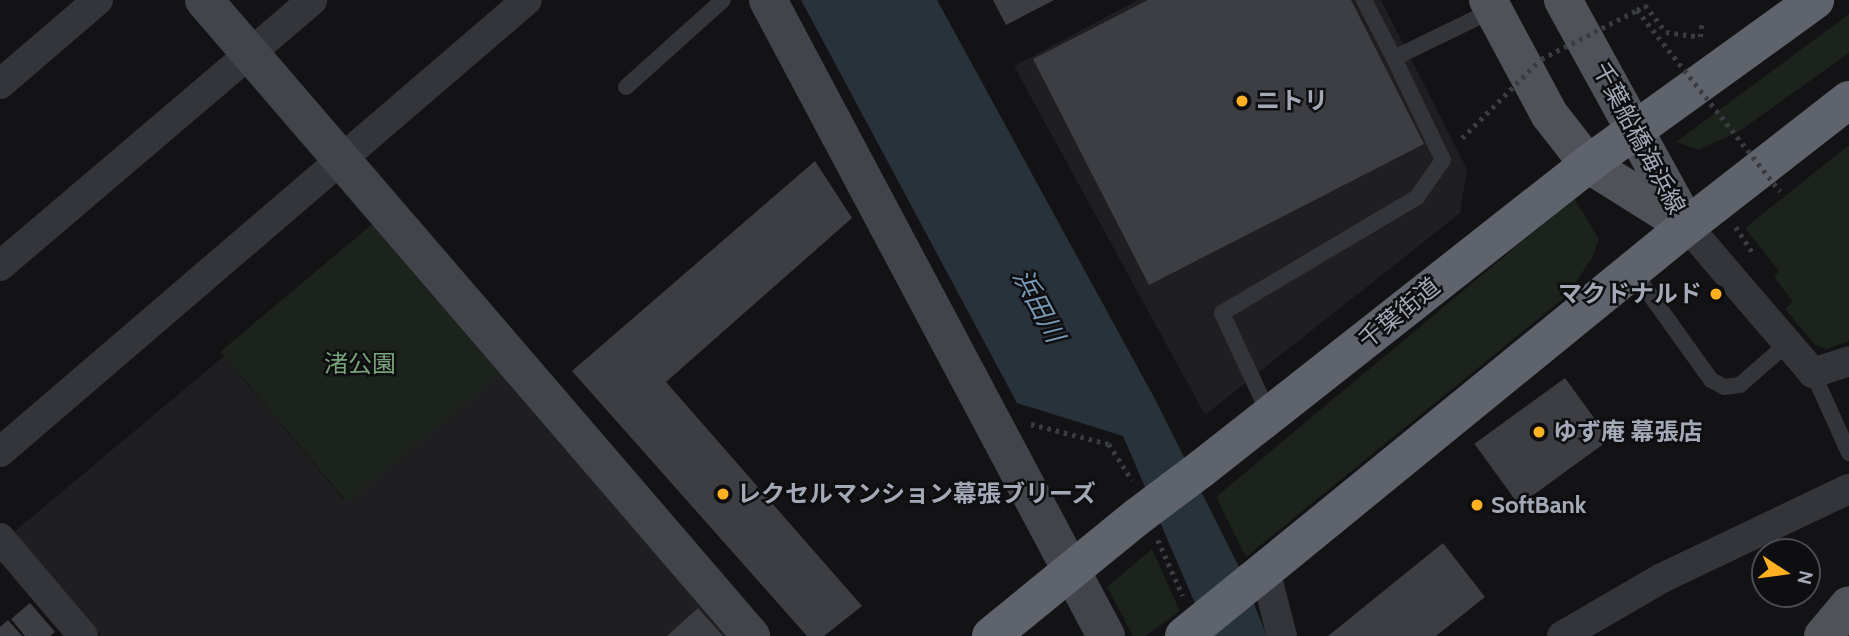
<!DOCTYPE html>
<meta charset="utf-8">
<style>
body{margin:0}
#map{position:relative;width:1849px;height:636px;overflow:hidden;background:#131315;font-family:Cabin,"Noto Sans JP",sans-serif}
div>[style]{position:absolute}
.built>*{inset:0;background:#1f1f22}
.green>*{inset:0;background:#1b231c;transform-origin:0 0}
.water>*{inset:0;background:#28323a}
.building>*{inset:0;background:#3c3e43;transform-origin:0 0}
.path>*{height:4.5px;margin-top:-2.25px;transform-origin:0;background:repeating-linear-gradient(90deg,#393c41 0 3.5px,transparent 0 8.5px)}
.lane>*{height:16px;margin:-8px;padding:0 8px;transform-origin:8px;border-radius:8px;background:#33353a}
.street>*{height:30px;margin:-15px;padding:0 15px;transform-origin:15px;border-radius:15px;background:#33353a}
.secondary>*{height:38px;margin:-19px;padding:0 19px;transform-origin:19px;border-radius:19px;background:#41444a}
.primary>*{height:38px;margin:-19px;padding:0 19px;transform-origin:19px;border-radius:19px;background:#4f5259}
.highway>*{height:38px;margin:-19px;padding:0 19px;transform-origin:19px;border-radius:19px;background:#5f636c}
.path-bridge>*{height:4.5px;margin-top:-2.25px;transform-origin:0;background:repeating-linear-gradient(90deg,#393c41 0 3.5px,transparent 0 8.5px)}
.highway-bridge>*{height:38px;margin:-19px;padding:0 19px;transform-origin:19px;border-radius:19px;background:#5f636c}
.dots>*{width:19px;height:19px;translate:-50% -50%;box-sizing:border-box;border:4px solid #0e0e10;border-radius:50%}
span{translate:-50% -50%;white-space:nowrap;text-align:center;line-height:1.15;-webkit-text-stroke:5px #0e0e10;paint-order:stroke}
.poi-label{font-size:24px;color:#a3a9b7;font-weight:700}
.left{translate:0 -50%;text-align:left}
.right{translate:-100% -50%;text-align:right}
.street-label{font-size:24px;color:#a3a9b7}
.park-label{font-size:24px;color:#78a47a}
.water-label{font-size:26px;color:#7699b5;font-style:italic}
.north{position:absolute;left:1751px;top:538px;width:70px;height:70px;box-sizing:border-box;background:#0e0e10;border:2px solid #4a4c53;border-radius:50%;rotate:103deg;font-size:19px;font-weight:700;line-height:28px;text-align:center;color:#a3a9b7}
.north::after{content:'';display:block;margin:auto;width:24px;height:32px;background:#ffb121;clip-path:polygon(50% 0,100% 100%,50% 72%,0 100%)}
</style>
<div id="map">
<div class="built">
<i style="clip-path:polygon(1138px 0,1381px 0,1467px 169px,1460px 213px,1205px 415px,1014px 66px)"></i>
<i style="clip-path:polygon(224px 356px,344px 500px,502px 372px,729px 636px,101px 636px,13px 533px)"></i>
</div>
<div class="green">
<i style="clip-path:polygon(1849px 14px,1849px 53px,1741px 130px,1699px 150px,1676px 142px)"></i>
<i style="clip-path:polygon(1849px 145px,1849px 341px,1827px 349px,1815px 345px,1785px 309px,1793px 302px,1774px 277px,1779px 271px,1745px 228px)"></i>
<i style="clip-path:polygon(1574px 198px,1599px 239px,1592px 258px,1566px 296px,1246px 557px,1216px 497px)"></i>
<i style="left:376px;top:221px;width:197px;height:203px;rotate:50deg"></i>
<i style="clip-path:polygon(1152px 549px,1180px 611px,1146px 636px,1133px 636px,1107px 587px)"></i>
</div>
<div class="water">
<i style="clip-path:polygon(801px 0,937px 0,1156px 401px,1240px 569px,1267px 636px,1209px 636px,1123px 436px,1017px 403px)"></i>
</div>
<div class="building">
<i style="clip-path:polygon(993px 0,1054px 0,1006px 25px)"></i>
<i style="clip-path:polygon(1148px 0,1351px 0,1424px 144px,1149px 285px,1033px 59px)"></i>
<i style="clip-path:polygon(815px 161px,852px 218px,666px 382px,862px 606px,824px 636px,807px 636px,572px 371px)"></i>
<i style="left:1565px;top:378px;width:76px;height:112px;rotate:54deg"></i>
<i style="clip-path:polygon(1443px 543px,1485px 597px,1436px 636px,1328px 636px)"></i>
<i style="clip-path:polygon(30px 603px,55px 632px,50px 636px,25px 636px,11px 619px)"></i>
<i style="clip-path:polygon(698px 608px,723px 636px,667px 636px)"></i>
<i style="clip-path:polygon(8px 620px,22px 636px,0 636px,0 627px)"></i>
</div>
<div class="path">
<i style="left:1637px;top:10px;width:9px;rotate:-32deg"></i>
<i style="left:1645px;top:5px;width:34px;rotate:52deg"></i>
<i style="left:1666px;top:32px;width:34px;rotate:8deg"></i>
<i style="left:1700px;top:37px;width:15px;rotate:-82deg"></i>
<i style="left:1736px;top:227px;width:33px;rotate:57deg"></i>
<i style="left:1031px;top:424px;width:81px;rotate:14.4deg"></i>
<i style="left:1109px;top:444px;width:43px;rotate:57.4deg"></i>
<i style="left:1158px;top:540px;width:61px;rotate:65.9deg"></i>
</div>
<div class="lane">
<i style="left:1364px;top:0;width:65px;rotate:62.7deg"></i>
<i style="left:626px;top:87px;width:130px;rotate:-41.9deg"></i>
<i style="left:1633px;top:271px;width:134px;rotate:54.4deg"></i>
<i style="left:1711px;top:380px;width:15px;rotate:28deg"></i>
<i style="left:1724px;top:387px;width:16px;rotate:-7deg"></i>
<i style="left:1740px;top:385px;width:64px;rotate:-41.2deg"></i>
<i style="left:1813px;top:373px;width:88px;rotate:65.8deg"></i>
<i style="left:1269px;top:414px;width:111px;rotate:-115deg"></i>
<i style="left:1222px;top:313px;width:227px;rotate:-30.7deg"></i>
<i style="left:1417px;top:197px;width:45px;rotate:-54.9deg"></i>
<i style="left:1443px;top:160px;width:113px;rotate:-115.7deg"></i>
<i style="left:1394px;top:58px;width:110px;rotate:-25.9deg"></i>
</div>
<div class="street">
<i style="left:0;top:84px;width:129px;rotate:-40.6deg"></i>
<i style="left:1687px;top:226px;width:194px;rotate:49.4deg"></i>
<i style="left:1813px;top:373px;width:38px;rotate:-18deg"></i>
<i style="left:0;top:266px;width:410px;rotate:-40.4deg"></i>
<i style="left:0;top:452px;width:694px;rotate:-40.62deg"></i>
<i style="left:0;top:538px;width:128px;rotate:49.7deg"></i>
<i style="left:1265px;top:570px;width:68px;rotate:75.6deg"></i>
<i style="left:1562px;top:636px;width:116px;rotate:-30.1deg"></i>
<i style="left:1662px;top:578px;width:207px;rotate:-25.5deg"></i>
</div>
<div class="secondary">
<i style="left:204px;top:0;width:839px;rotate:49.3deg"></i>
<i style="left:768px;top:0;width:720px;rotate:62.01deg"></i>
</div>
<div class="primary">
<i style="left:1488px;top:0;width:129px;rotate:61.8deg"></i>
<i style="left:1549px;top:114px;width:63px;rotate:52deg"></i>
<i style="left:1588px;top:164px;width:117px;rotate:32.1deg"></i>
<i style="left:1563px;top:0;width:256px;rotate:61.2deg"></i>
<i style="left:1823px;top:636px;width:40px;rotate:-50deg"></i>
</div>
<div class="highway">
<i style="left:1201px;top:469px;width:493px;rotate:-38.2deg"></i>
<i style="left:1588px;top:164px;width:280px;rotate:-35.8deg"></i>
<i style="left:1253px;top:580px;width:560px;rotate:-39.2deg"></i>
<i style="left:1687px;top:226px;width:205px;rotate:-37.9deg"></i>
<i style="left:991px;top:636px;width:188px;rotate:-39.2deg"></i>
</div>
<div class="path-bridge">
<i style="left:1462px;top:138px;width:112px;rotate:-45deg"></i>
<i style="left:1541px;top:59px;width:108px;rotate:-27deg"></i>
<i style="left:1637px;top:10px;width:231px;rotate:51.7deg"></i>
</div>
<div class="highway-bridge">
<i style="left:1137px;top:517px;width:80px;rotate:-36.9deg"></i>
<i style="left:1184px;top:636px;width:89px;rotate:-39.1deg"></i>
</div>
<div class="dots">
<i style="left:1242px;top:101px;background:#ffb121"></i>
<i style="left:1716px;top:294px;background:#ffb121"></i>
<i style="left:1539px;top:432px;background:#ffb121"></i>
<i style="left:723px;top:494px;background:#ffb121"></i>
<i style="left:1477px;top:505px;background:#ffb121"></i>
</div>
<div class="poi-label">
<span class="left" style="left:1256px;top:101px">ニトリ</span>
<span class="right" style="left:1702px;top:294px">マクドナルド</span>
<span class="left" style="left:1553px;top:432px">ゆず庵 幕張店</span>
<span class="left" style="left:737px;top:494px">レクセルマンション幕張ブリーズ</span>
<span class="left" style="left:1491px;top:505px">SoftBank</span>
</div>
<div class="street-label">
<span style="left:1639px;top:138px;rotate:62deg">千葉船橋海浜線</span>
<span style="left:1399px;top:313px;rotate:-39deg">千葉街道</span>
</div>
<div class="park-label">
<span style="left:360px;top:364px">渚公園</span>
</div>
<div class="water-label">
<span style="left:1038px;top:306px;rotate:62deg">浜田川</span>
</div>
<div class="north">N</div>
</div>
